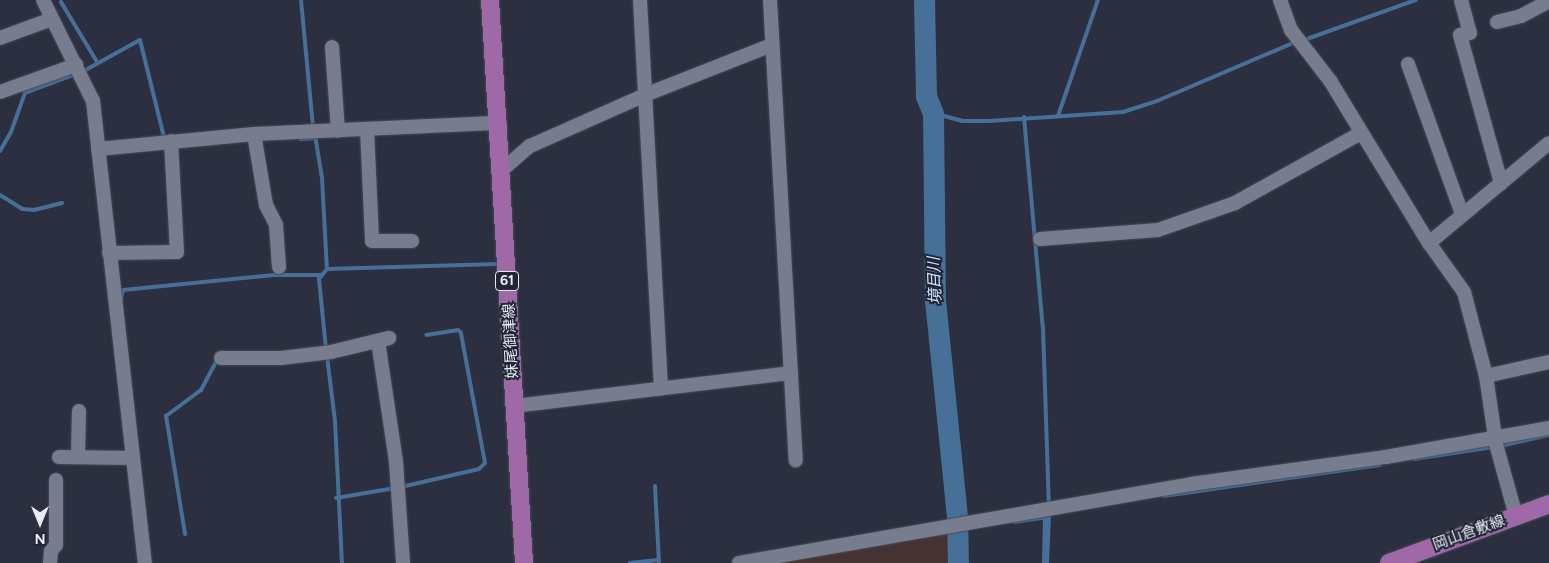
<!DOCTYPE html>
<meta charset="utf-8">
<style>
body{margin:0}
#map{position:relative;width:1549px;height:563px;overflow:hidden;background:#2b2f3f;font-family:Figtree,"Noto Sans JP",sans-serif}
div>[style]{position:absolute}
.commercial>*{inset:0;background:#463232}
.water>*{inset:0;background:#477098}
.stream>*{height:4px;margin:-2px;padding:0 2px;transform-origin:2px;border-radius:2px;background:#477098}
.river>*{height:21px;margin:-10.5px;padding:0 10.5px;transform-origin:10.5px;border-radius:10.5px;background:#477098}
.roads{filter:drop-shadow(0 0 1px #474a57) drop-shadow(0 0 1px #474a57)}
.minor>*{height:14px;margin:-7px;padding:0 7px;transform-origin:7px;border-radius:7px;background:#777d8e}
.major>*{height:18px;margin:-9px;padding:0 9px;transform-origin:9px;border-radius:9px;background:#9f69a7}
span{translate:-50% -50%;white-space:nowrap;text-align:center;line-height:1.15;-webkit-text-stroke:4px #212534;paint-order:stroke}
.shield-label span{padding:1px 4px;background:#212534;border:1px solid;border-radius:4px;-webkit-text-stroke-width:0}
.shield-label{font-size:14px;color:#e9ecf6;font-weight:700}
.street-label{font-size:15px;color:#e9ecf6}
.water-label{font-size:16px;color:#cde5fe;font-style:italic}
.north{position:absolute;left:15px;top:498px;width:50px;height:50px;-webkit-text-stroke:4px #212534;paint-order:stroke;rotate:180deg;font-size:14px;font-weight:700;line-height:20px;text-align:center;color:#e9ecf6}
.north::after{content:'';display:block;margin:auto;width:18px;height:22px;background:#e9ecf6;clip-path:polygon(50% 0,100% 100%,50% 72%,0 100%)}
</style>
<div id="map">
<div class="commercial">
<i style="clip-path:polygon(952px 531px,955px 563px,773px 563px)"></i>
</div>
<div class="water">
<i style="clip-path:polygon(1051px 515px,1049px 563px,1042px 563px,1043px 518px)"></i>
</div>
<div class="stream">
<i style="left:301px;top:0;width:129px;rotate:84.6deg"></i>
<i style="left:61px;top:2px;width:70px;rotate:59deg"></i>
<i style="left:1304px;top:40px;width:119px;rotate:-19.7deg"></i>
<i style="left:82px;top:72px;width:66px;rotate:-28.9deg"></i>
<i style="left:140px;top:40px;width:104px;rotate:76.1deg"></i>
<i style="left:933px;top:113px;width:30px;rotate:15deg"></i>
<i style="left:962px;top:121px;width:26px"></i>
<i style="left:988px;top:121px;width:135px;rotate:-3.8deg"></i>
<i style="left:1123px;top:112px;width:36px;rotate:-18deg"></i>
<i style="left:1157px;top:101px;width:150px;rotate:-23.1deg"></i>
<i style="left:1058px;top:116px;width:123px;rotate:-71deg"></i>
<i style="left:1024px;top:117px;width:212px;rotate:84.9deg"></i>
<i style="left:1043px;top:328px;width:178px;rotate:88.1deg"></i>
<i style="left:315px;top:135px;width:44px;rotate:80.8deg"></i>
<i style="left:322px;top:178px;width:91px;rotate:86.9deg"></i>
<i style="left:327px;top:269px;width:13px;rotate:129deg"></i>
<i style="left:319px;top:279px;width:70px;rotate:84.3deg"></i>
<i style="left:301px;top:139px;width:14px;rotate:-4deg"></i>
<i style="left:0;top:151px;width:22px;rotate:-60deg"></i>
<i style="left:11px;top:132px;width:41px;rotate:-70.3deg"></i>
<i style="left:25px;top:93px;width:54px;rotate:-20.4deg"></i>
<i style="left:0;top:195px;width:26px;rotate:32deg"></i>
<i style="left:22px;top:209px;width:12px;rotate:5deg"></i>
<i style="left:34px;top:210px;width:29px;rotate:-14deg"></i>
<i style="left:327px;top:269px;width:170px;rotate:-1.7deg"></i>
<i style="left:121px;top:299px;width:9px;rotate:-77deg"></i>
<i style="left:123px;top:290px;width:152px;rotate:-5.7deg"></i>
<i style="left:274px;top:275px;width:48px"></i>
<i style="left:327px;top:356px;width:65px;rotate:83deg"></i>
<i style="left:335px;top:421px;width:142px;rotate:87.2deg"></i>
<i style="left:1500px;top:446px;width:50px;rotate:-12.7deg"></i>
<i style="left:1414px;top:459px;width:80px;rotate:-8.6deg"></i>
<i style="left:655px;top:486px;width:77px;rotate:87deg"></i>
<i style="left:1164px;top:496px;width:218px;rotate:-8.2deg"></i>
<i style="left:336px;top:498px;width:66px;rotate:-9.6deg"></i>
<i style="left:401px;top:487px;width:80px;rotate:-13deg"></i>
<i style="left:479px;top:469px;width:8px;rotate:-45deg"></i>
<i style="left:485px;top:463px;width:132px;rotate:-100.5deg"></i>
<i style="left:461px;top:333px;width:4px;rotate:-135deg"></i>
<i style="left:458px;top:330px;width:32px;rotate:171deg"></i>
<i style="left:1014px;top:522px;width:35px;rotate:-8deg"></i>
<i style="left:185px;top:534px;width:120px;rotate:-99.1deg"></i>
<i style="left:166px;top:416px;width:44px;rotate:-36.6deg"></i>
<i style="left:201px;top:390px;width:36px;rotate:-62deg"></i>
<i style="left:630px;top:563px;width:28px;rotate:-6deg"></i>
</div>
<div class="river">
<i style="left:924px;top:0;width:96px;rotate:88.8deg"></i>
<i style="left:926px;top:96px;width:18px;rotate:68deg"></i>
<i style="left:933px;top:113px;width:187px;rotate:89.4deg"></i>
<i style="left:935px;top:300px;width:218px;rotate:84.2deg"></i>
<i style="left:957px;top:517px;width:46px;rotate:88.8deg"></i>
</div>
<div class="roads">
<div class="minor">
<i style="left:43px;top:0;width:113px;rotate:63.7deg"></i>
<i style="left:93px;top:101px;width:465px;rotate:83.6deg"></i>
<i style="left:640px;top:0;width:389px;rotate:86.9deg"></i>
<i style="left:770px;top:0;width:461px;rotate:86.8deg"></i>
<i style="left:1280px;top:0;width:32px;rotate:70deg"></i>
<i style="left:1291px;top:30px;width:66px;rotate:52.4deg"></i>
<i style="left:1331px;top:82px;width:188px;rotate:58.7deg"></i>
<i style="left:1429px;top:243px;width:60px;rotate:54.5deg"></i>
<i style="left:1464px;top:292px;width:87px;rotate:75.3deg"></i>
<i style="left:1486px;top:376px;width:69px;rotate:81.6deg"></i>
<i style="left:1496px;top:444px;width:75px;rotate:74.5deg"></i>
<i style="left:1461px;top:0;width:34px;rotate:75deg"></i>
<i style="left:1470px;top:33px;width:10px;rotate:169deg"></i>
<i style="left:1460px;top:35px;width:154px;rotate:74.5deg"></i>
<i style="left:1497px;top:22px;width:25px;rotate:-14deg"></i>
<i style="left:1521px;top:16px;width:32px;rotate:-28deg"></i>
<i style="left:0;top:38px;width:55px;rotate:-20.1deg"></i>
<i style="left:332px;top:47px;width:84px;rotate:85.9deg"></i>
<i style="left:1408px;top:64px;width:159px;rotate:70.2deg"></i>
<i style="left:0;top:92px;width:81px;rotate:-19.6deg"></i>
<i style="left:367px;top:129px;width:112px;rotate:87.4deg"></i>
<i style="left:372px;top:241px;width:40px"></i>
<i style="left:254px;top:134px;width:72px;rotate:80.4deg"></i>
<i style="left:266px;top:205px;width:22px;rotate:63deg"></i>
<i style="left:276px;top:225px;width:42px;rotate:85.9deg"></i>
<i style="left:98px;top:149px;width:157px;rotate:-5.5deg"></i>
<i style="left:254px;top:134px;width:246px;rotate:-2.6deg"></i>
<i style="left:502px;top:170px;width:37px;rotate:-41deg"></i>
<i style="left:530px;top:146px;width:126px;rotate:-23.9deg"></i>
<i style="left:645px;top:95px;width:136px;rotate:-21.5deg"></i>
<i style="left:1040px;top:239px;width:118px;rotate:-4.4deg"></i>
<i style="left:1158px;top:230px;width:82px;rotate:-19.3deg"></i>
<i style="left:1235px;top:203px;width:144px;rotate:-29.1deg"></i>
<i style="left:1429px;top:243px;width:156px;rotate:-39.8deg"></i>
<i style="left:109px;top:253px;width:68px;rotate:-0.8deg"></i>
<i style="left:177px;top:252px;width:111px;rotate:-93.1deg"></i>
<i style="left:378px;top:341px;width:122px;rotate:81.5deg"></i>
<i style="left:396px;top:462px;width:101px;rotate:86deg"></i>
<i style="left:221px;top:358px;width:60px"></i>
<i style="left:281px;top:358px;width:50px;rotate:-6.8deg"></i>
<i style="left:331px;top:352px;width:60px;rotate:-13.6deg"></i>
<i style="left:1486px;top:376px;width:65px;rotate:-12.5deg"></i>
<i style="left:514px;top:406px;width:279px;rotate:-6.8deg"></i>
<i style="left:59px;top:457px;width:74px;rotate:0.8deg"></i>
<i style="left:78px;top:457px;width:46px;rotate:-88.8deg"></i>
<i style="left:50px;top:563px;width:12px;rotate:-85deg"></i>
<i style="left:51px;top:551px;width:8px;rotate:-50deg"></i>
<i style="left:56px;top:545px;width:65px;rotate:-90deg"></i>
<i style="left:739px;top:563px;width:459px;rotate:-9.9deg"></i>
<i style="left:1191px;top:484px;width:197px;rotate:-7.9deg"></i>
<i style="left:1386px;top:457px;width:166px;rotate:-10.1deg"></i>
</div>
<div class="major">
<i style="left:490px;top:0;width:564px;rotate:86.54deg"></i>
<i style="left:1389px;top:563px;width:171px;rotate:-20.2deg"></i>
</div>
</div>
<div class="shield-label">
<span style="left:507px;top:281px">61</span>
</div>
<div class="street-label">
<span style="left:511px;top:341px;rotate:-93deg">妹尾御津線</span>
<span style="left:1469px;top:533px;rotate:-20deg">岡山倉敷線</span>
</div>
<div class="water-label">
<span style="left:935px;top:281px;rotate:-92deg">境目川</span>
</div>
<div class="north">N</div>
</div>
